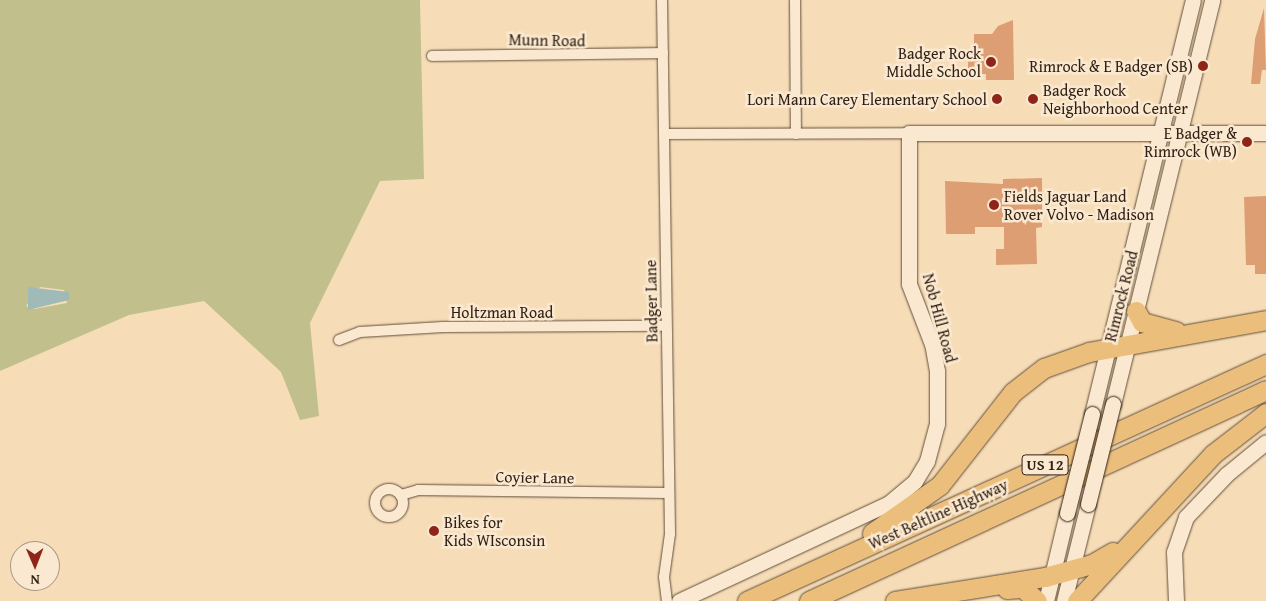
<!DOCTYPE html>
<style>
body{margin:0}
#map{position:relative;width:1266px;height:601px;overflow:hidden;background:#f7ddb7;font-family:"Gentium Book Plus",serif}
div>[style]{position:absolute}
.green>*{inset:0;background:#c1c08c}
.water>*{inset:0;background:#a0bab8}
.building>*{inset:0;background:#dd9e73}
.roads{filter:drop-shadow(0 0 1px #614e3b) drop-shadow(0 0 1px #614e3b)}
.street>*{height:10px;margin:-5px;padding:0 5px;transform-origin:5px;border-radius:5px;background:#fae9d0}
.street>.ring{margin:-5px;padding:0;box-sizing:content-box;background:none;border:10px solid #fae9d0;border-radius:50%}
.secondary>*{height:15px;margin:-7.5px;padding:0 7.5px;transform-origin:7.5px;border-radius:7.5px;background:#fae9d0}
.highway>*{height:19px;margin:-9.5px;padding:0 9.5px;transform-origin:9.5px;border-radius:9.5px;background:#ecbe7c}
.bridges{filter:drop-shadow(0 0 1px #2f1e12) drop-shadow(0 0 1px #2f1e12)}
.secondary-bridge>*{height:15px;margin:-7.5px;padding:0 7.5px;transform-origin:7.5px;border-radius:7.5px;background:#fae9d0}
.dots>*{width:14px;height:14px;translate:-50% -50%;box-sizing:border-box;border:2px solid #fae9d0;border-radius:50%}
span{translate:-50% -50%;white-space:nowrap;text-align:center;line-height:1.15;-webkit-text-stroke:5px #fae9d0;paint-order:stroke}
.shield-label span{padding:1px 4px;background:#fae9d0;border:1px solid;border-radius:4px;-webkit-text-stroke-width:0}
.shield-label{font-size:15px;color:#2f1e12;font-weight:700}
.street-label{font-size:16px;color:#2f1e12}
.poi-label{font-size:16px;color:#2f1e12}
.right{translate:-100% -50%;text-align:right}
.left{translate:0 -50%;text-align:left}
.north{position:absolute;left:10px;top:541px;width:50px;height:50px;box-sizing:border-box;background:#fae9d0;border:1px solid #a99884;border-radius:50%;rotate:179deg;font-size:14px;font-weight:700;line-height:20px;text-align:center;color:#2f1e12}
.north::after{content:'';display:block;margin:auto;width:18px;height:22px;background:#8f2418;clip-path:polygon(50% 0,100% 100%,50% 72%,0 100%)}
</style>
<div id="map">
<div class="green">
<i style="clip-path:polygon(evenodd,0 0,420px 0,424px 179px,380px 181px,310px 323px,319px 416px,300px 420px,281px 372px,204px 301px,129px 315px,0 371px,0 0,40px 287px,64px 290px,67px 303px,34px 309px,26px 306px,40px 287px)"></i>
</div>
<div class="water">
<i style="clip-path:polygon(28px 287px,69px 292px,69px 300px,28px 310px)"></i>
</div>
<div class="building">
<i style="clip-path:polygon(1264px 8px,1266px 70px,1262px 70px,1260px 84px,1251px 84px,1255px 39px)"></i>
<i style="clip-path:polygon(1013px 20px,1014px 80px,986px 80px,986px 74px,968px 74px,968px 49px,974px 49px,974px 34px,992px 34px,998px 26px)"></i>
<i style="clip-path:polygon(1042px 178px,1042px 227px,1036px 228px,1037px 264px,996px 265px,996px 249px,1004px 249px,1004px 227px,975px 227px,975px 234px,946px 234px,945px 181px,1003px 184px,1003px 179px)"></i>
<i style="clip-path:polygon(1266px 196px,1266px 274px,1255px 274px,1255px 265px,1246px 265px,1244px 197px)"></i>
</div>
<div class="roads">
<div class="street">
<i style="left:662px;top:0;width:534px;rotate:89.14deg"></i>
<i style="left:670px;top:534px;width:43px;rotate:97.9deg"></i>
<i style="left:664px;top:577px;width:24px;rotate:83deg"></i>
<i style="left:795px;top:0;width:134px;rotate:89.6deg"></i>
<i style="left:432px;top:56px;width:231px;rotate:-0.7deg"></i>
<i style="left:664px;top:134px;width:245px;rotate:-0.2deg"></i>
<i style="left:339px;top:340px;width:22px;rotate:-21deg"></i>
<i style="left:360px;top:332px;width:83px;rotate:-3.4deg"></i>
<i style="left:443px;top:327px;width:223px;rotate:-0.3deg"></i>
<i class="ring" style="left:375px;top:489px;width:18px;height:18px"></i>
<i style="left:401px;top:495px;width:18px;rotate:-16deg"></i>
<i style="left:418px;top:490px;width:251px;rotate:0.7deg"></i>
</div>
<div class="secondary">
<i style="left:1113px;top:404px;width:416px;rotate:-76.2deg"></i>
<i style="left:1092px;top:414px;width:426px;rotate:-76.3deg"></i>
<i style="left:679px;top:601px;width:232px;rotate:-25deg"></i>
<i style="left:889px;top:503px;width:34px;rotate:-40deg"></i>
<i style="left:915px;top:481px;width:23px;rotate:-59deg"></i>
<i style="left:927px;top:461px;width:38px;rotate:-75deg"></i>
<i style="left:937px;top:424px;width:53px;rotate:-90deg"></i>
<i style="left:937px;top:371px;width:27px;rotate:-100deg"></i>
<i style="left:932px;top:344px;width:64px;rotate:-111deg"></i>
<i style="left:909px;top:284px;width:151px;rotate:-90deg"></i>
<i style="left:909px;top:133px;width:357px"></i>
<i style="left:1046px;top:601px;width:90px;rotate:-76.6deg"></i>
<i style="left:1064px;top:601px;width:100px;rotate:-76.1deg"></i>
<i style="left:1176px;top:601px;width:49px;rotate:-92.3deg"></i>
<i style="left:1174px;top:552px;width:37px;rotate:-71deg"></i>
<i style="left:1186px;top:517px;width:59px;rotate:-46.4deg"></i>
<i style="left:1227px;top:474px;width:50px;rotate:-39.4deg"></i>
</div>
<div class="highway">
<i style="left:1136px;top:311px;width:13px;rotate:61deg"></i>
<i style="left:1142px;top:322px;width:35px;rotate:15deg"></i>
<i style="left:872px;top:533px;width:83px;rotate:-35.2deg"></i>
<i style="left:940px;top:485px;width:118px;rotate:-51.9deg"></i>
<i style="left:1013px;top:392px;width:39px;rotate:-38deg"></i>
<i style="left:1044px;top:368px;width:48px;rotate:-19.6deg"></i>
<i style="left:1089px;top:352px;width:180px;rotate:-10.2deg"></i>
<i style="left:1007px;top:589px;width:16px;rotate:-4deg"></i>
<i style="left:1023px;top:588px;width:19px;rotate:43deg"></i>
<i style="left:747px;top:601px;width:571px;rotate:-24.54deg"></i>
<i style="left:809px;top:601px;width:503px;rotate:-24.78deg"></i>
<i style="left:895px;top:601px;width:152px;rotate:-9.1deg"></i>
<i style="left:1045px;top:577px;width:49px;rotate:-15.5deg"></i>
<i style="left:1092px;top:564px;width:24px;rotate:-30deg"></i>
<i style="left:1077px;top:601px;width:200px;rotate:-47.2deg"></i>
<i style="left:1213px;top:454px;width:67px;rotate:-37.7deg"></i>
</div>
</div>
<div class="bridges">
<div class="secondary-bridge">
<i style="left:1088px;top:504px;width:103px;rotate:-76deg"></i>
<i style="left:1067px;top:513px;width:102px;rotate:-75.8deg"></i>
</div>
</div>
<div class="dots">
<i style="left:991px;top:62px;background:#8f2418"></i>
<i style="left:1203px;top:66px;background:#8f2418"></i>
<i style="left:997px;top:99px;background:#8f2418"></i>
<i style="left:1033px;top:99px;background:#8f2418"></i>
<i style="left:1247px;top:142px;background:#8f2418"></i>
<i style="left:994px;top:205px;background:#8f2418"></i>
<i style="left:434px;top:531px;background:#8f2418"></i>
</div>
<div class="shield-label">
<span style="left:1045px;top:465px">US 12</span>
</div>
<div class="street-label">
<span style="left:547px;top:40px;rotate:1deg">Munn Road</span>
<span style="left:1121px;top:296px;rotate:-76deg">Rimrock Road</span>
<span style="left:651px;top:301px;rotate:-91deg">Badger Lane</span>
<span style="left:502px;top:312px">Holtzman Road</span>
<span style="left:940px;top:318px;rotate:75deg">Nob Hill Road</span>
<span style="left:535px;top:477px;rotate:1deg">Coyier Lane</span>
<span style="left:938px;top:514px;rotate:-24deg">West Beltline Highway</span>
</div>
<div class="poi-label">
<span class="right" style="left:981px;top:62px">Badger Rock<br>Middle School</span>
<span class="right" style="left:1193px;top:66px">Rimrock &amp; E Badger (SB)</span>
<span class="left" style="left:1043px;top:99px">Badger Rock<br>Neighborhood Center</span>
<span class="right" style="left:987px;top:99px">Lori Mann Carey Elementary School</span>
<span class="right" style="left:1237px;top:142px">E Badger &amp;<br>Rimrock (WB)</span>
<span class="left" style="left:1004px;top:205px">Fields Jaguar Land<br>Rover Volvo - Madison</span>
<span class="left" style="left:444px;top:531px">Bikes for<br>Kids WIsconsin</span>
</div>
<div class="north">N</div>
</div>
